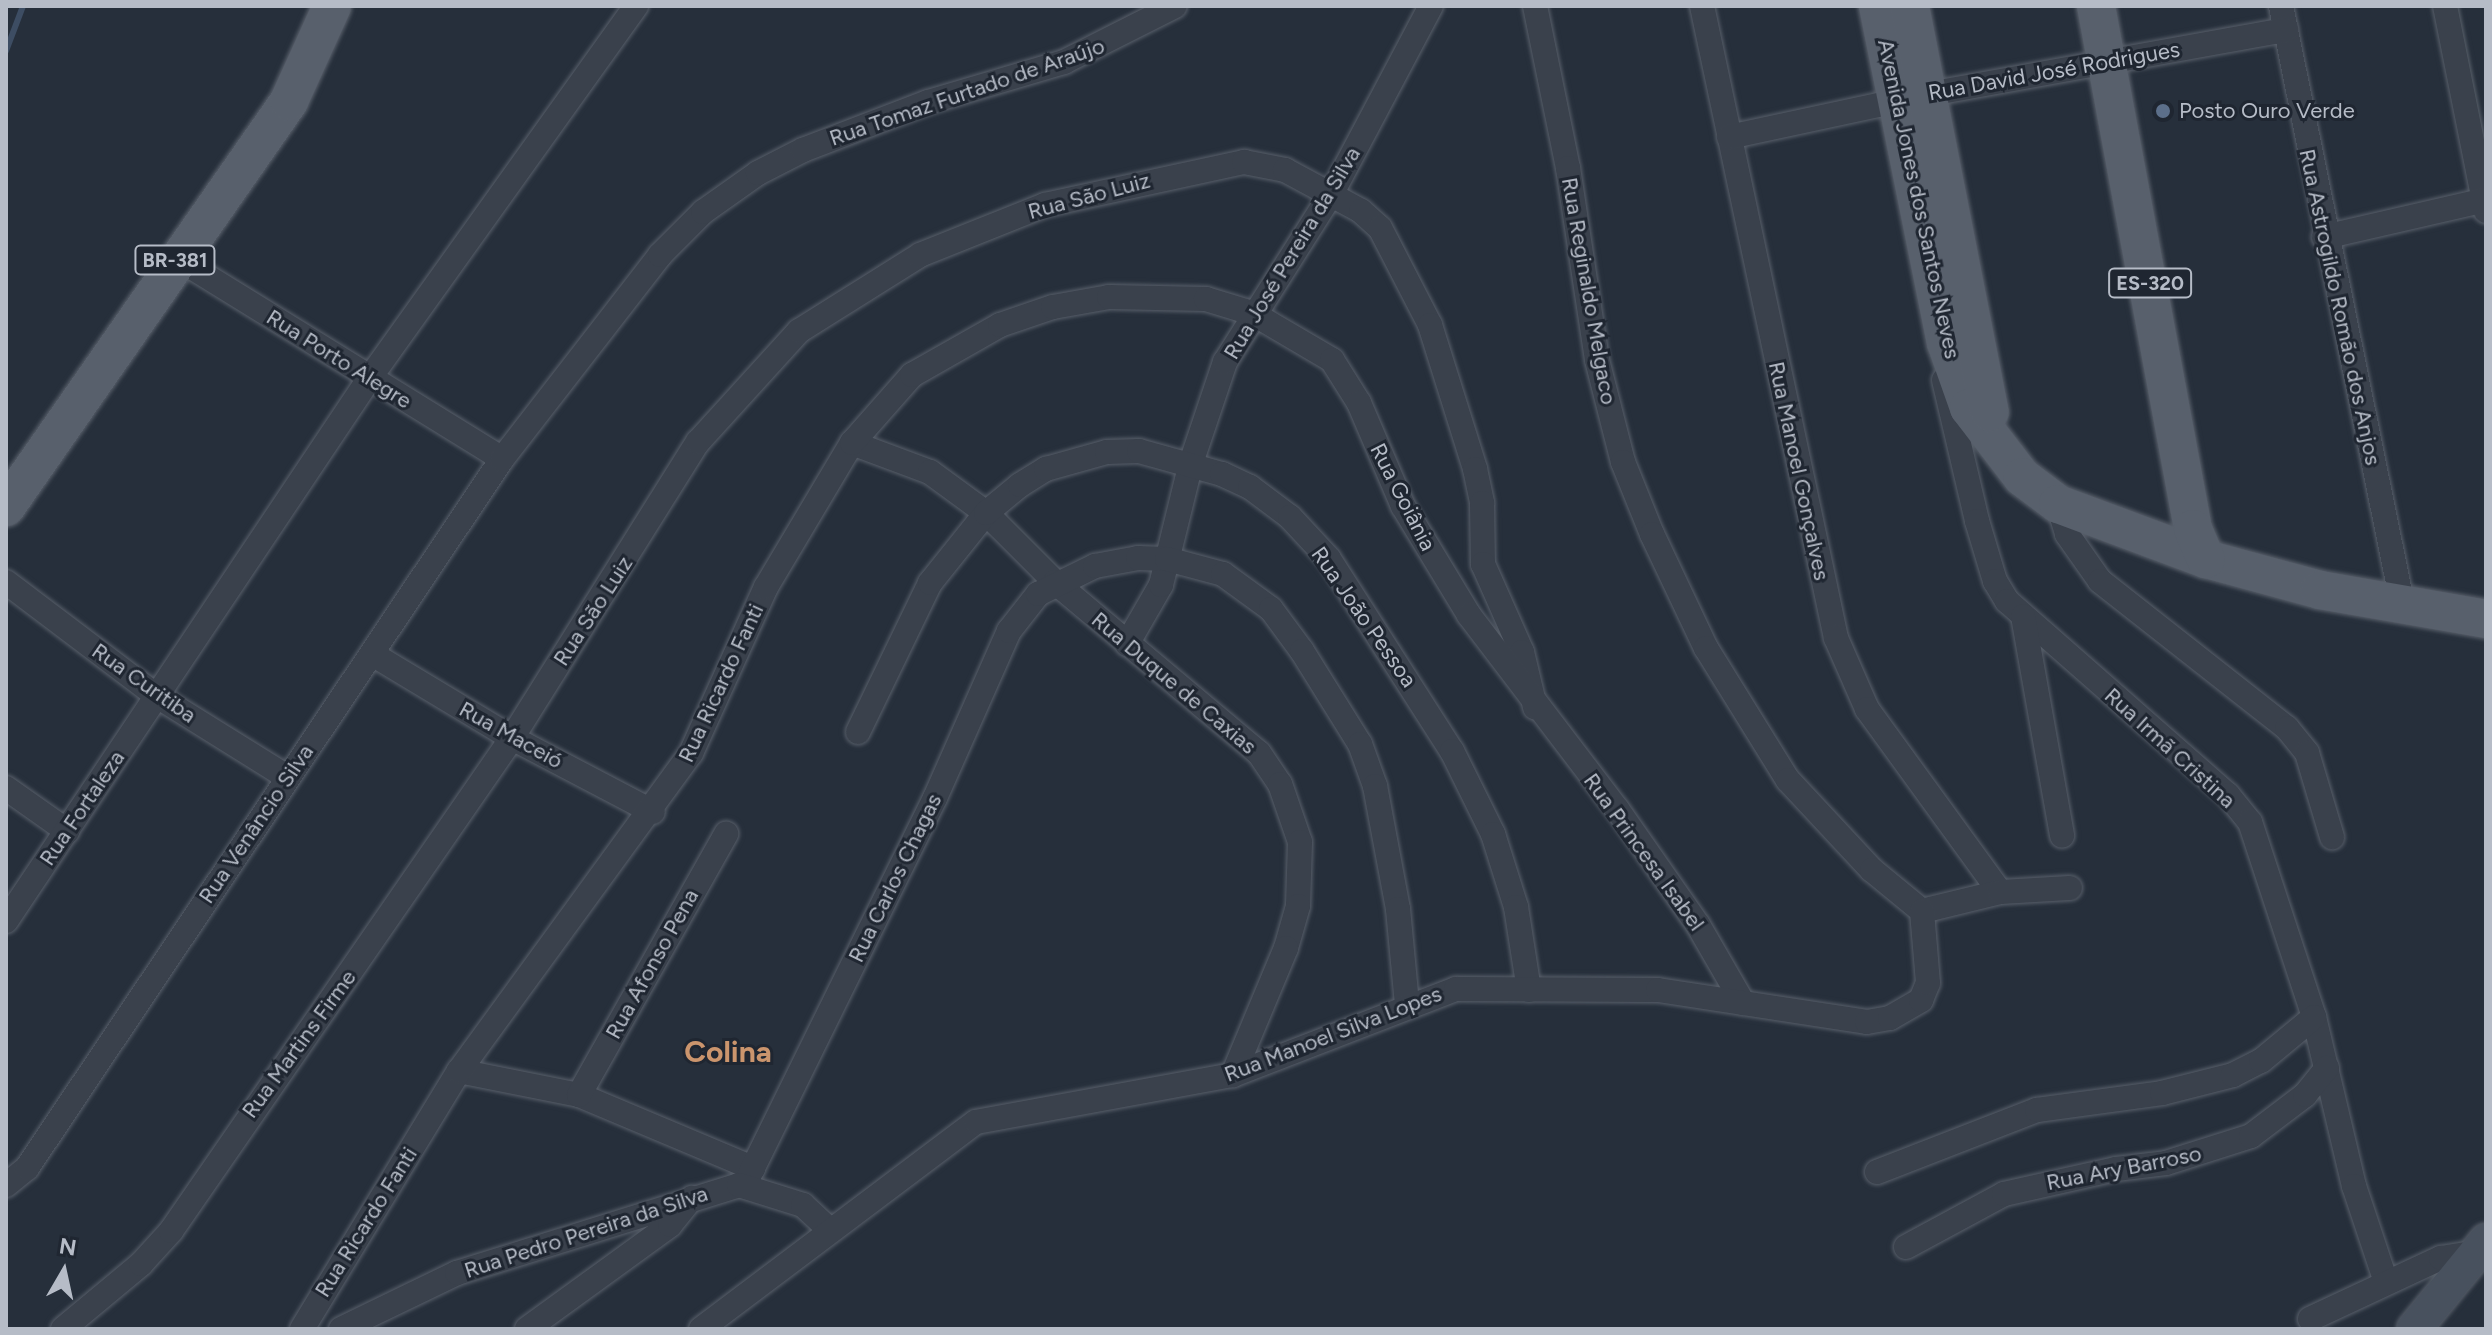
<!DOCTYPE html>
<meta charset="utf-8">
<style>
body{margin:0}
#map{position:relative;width:2492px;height:1335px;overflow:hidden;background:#262f3b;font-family:Figtree,sans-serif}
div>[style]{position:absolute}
.stream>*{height:6px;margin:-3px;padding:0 3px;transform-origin:3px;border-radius:3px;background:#3d4d63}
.roads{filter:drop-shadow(0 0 2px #585f6a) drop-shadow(0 0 2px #585f6a)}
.minor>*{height:24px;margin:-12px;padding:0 12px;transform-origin:12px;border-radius:12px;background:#3a414c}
.secondary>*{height:34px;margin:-17px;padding:0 17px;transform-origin:17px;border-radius:17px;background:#48515e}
.primary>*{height:38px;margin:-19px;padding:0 19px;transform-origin:19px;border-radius:19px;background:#58606c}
.dots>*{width:22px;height:22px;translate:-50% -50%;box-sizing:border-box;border:4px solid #1f2631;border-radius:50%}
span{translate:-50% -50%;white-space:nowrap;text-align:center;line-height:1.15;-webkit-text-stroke:6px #1f2631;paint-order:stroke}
.shield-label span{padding:2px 6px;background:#1f2631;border:2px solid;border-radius:6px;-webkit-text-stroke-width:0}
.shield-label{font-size:20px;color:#b6bcc7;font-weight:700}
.street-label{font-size:22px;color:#b6bcc7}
.poi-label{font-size:22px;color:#b6bcc7}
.left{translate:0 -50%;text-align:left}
.district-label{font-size:30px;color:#cb956d;font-weight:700}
.frame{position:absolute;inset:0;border:8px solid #b6bcc7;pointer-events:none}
.north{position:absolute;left:24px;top:1231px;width:80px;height:80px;-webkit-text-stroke:6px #1f2631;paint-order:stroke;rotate:9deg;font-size:22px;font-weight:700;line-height:32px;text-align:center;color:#b6bcc7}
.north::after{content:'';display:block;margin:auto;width:28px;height:36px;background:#b6bcc7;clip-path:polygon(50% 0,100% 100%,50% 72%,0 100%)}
</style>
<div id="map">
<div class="stream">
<i style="left:6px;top:51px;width:48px;rotate:-69.3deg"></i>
</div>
<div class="roads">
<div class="minor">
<i style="left:1535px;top:6px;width:165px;rotate:78.5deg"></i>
<i style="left:1568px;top:168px;width:194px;rotate:81.4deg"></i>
<i style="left:1597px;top:360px;width:105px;rotate:75.7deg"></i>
<i style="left:1623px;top:462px;width:78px;rotate:68.1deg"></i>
<i style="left:1652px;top:534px;width:126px;rotate:64.7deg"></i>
<i style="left:1706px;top:648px;width:155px;rotate:58.2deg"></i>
<i style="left:1788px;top:780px;width:123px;rotate:47deg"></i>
<i style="left:1872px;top:870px;width:65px;rotate:39.4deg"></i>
<i style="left:1702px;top:6px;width:646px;rotate:78.03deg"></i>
<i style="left:1836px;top:638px;width:77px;rotate:66.4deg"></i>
<i style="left:1867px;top:709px;width:226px;rotate:54deg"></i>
<i style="left:2281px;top:6px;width:613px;rotate:78.53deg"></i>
<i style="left:2445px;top:6px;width:209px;rotate:78.7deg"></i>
<i style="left:1729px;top:137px;width:205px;rotate:-12.1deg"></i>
<i style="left:1929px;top:94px;width:363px;rotate:-10.2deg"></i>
<i style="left:2324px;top:237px;width:166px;rotate:-12.9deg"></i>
<i style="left:177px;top:258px;width:382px;rotate:31.7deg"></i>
<i style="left:1944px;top:380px;width:145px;rotate:76.8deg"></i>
<i style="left:1977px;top:521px;width:63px;rotate:73.3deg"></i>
<i style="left:1995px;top:581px;width:23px;rotate:59deg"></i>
<i style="left:2007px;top:601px;width:294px;rotate:41.3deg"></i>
<i style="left:2228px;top:795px;width:35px;rotate:51deg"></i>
<i style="left:2250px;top:822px;width:205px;rotate:71.8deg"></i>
<i style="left:2314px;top:1017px;width:174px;rotate:76.7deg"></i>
<i style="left:2354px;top:1186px;width:101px;rotate:71.6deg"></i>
<i style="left:852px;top:443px;width:83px;rotate:20.4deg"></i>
<i style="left:930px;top:472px;width:69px;rotate:36.2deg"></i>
<i style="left:986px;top:513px;width:98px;rotate:45deg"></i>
<i style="left:1055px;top:582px;width:266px;rotate:40deg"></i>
<i style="left:1259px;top:753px;width:37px;rotate:56deg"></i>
<i style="left:1280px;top:784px;width:61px;rotate:71deg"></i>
<i style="left:1300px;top:842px;width:64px;rotate:91.8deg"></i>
<i style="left:1298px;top:906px;width:44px;rotate:105.9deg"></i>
<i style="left:1286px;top:948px;width:138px;rotate:112.7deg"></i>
<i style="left:2058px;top:504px;width:31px;rotate:73deg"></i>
<i style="left:2067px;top:534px;width:57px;rotate:54.9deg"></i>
<i style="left:2100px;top:581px;width:238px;rotate:38.2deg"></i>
<i style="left:2287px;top:728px;width:32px;rotate:51deg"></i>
<i style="left:2307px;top:753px;width:88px;rotate:73.4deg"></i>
<i style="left:6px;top:582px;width:189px;rotate:37.1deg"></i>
<i style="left:157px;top:696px;width:153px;rotate:31.9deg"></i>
<i style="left:2023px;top:616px;width:223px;rotate:79.9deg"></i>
<i style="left:1127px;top:644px;width:68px;rotate:-60deg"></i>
<i style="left:1161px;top:585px;width:126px;rotate:-76.2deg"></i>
<i style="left:1191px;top:463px;width:107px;rotate:-71.4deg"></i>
<i style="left:1225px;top:362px;width:202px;rotate:-57.7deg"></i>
<i style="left:1333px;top:191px;width:209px;rotate:-62.1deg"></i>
<i style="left:372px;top:654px;width:163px;rotate:31deg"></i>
<i style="left:512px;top:738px;width:159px;rotate:27.7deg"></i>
<i style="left:858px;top:732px;width:165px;rotate:-64.2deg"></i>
<i style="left:930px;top:583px;width:90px;rotate:-51.3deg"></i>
<i style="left:986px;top:513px;width:44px;rotate:-39.5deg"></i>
<i style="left:1020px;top:485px;width:31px;rotate:-32deg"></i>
<i style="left:1046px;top:469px;width:63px;rotate:-15.6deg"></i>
<i style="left:1107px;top:452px;width:32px;rotate:-2deg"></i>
<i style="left:1139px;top:451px;width:86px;rotate:15.5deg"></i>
<i style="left:1222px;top:474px;width:31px;rotate:25deg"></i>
<i style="left:1250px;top:487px;width:50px;rotate:36.9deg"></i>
<i style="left:1290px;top:517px;width:57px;rotate:47.1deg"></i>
<i style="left:1329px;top:559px;width:228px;rotate:57.4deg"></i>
<i style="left:1452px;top:751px;width:93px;rotate:63.7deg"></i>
<i style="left:1493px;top:834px;width:77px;rotate:72.5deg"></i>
<i style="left:1516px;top:907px;width:84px;rotate:81.1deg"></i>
<i style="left:6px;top:788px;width:75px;rotate:35.2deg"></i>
<i style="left:1922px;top:911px;width:80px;rotate:-13.7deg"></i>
<i style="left:2000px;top:892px;width:70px;rotate:-3.3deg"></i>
<i style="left:6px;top:921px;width:652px;rotate:-56.19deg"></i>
<i style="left:369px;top:379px;width:459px;rotate:-54.4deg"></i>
<i style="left:459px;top:1071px;width:122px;rotate:11.3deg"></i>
<i style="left:579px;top:1095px;width:189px;rotate:22.8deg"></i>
<i style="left:579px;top:1095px;width:300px;rotate:-60.6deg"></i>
<i style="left:1877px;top:1172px;width:172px;rotate:-21.2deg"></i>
<i style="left:2037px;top:1110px;width:126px;rotate:-7.7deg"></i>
<i style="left:2162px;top:1093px;width:73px;rotate:-14.2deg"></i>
<i style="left:2233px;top:1075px;width:31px;rotate:-27deg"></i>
<i style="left:2261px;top:1061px;width:69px;rotate:-39.7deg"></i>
<i style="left:745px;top:1184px;width:430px;rotate:-63.8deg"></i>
<i style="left:935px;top:798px;width:183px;rotate:-66.1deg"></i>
<i style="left:1009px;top:631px;width:47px;rotate:-51.9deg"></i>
<i style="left:1038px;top:594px;width:64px;rotate:-26.2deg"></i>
<i style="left:1095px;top:566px;width:44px;rotate:-10.5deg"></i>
<i style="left:1138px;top:558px;width:29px;rotate:2deg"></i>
<i style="left:1167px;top:559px;width:58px;rotate:15deg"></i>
<i style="left:1223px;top:574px;width:59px;rotate:36.1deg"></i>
<i style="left:1271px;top:609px;width:52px;rotate:53.6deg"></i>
<i style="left:1302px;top:651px;width:110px;rotate:58.1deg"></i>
<i style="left:1360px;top:744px;width:45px;rotate:70.3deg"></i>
<i style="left:1375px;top:786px;width:125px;rotate:79.4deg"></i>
<i style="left:1398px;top:909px;width:95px;rotate:84.6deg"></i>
<i style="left:6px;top:1185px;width:27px;rotate:-39deg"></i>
<i style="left:27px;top:1168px;width:853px;rotate:-56.18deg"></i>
<i style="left:502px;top:459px;width:258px;rotate:-52.2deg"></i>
<i style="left:660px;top:255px;width:61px;rotate:-45deg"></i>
<i style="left:703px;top:212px;width:67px;rotate:-35.3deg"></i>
<i style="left:758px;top:173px;width:51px;rotate:-27.1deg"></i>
<i style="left:803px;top:150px;width:134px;rotate:-21deg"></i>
<i style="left:928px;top:102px;width:142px;rotate:-16.4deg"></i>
<i style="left:1064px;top:62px;width:124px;rotate:-26.8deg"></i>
<i style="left:1906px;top:1247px;width:111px;rotate:-28.4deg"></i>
<i style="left:2004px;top:1194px;width:115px;rotate:-12.6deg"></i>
<i style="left:2116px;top:1169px;width:50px;rotate:-6.8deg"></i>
<i style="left:2166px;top:1163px;width:89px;rotate:-17.6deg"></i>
<i style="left:2251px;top:1136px;width:68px;rotate:-37.2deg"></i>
<i style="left:2305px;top:1095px;width:35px;rotate:-51deg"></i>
<i style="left:2310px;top:1319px;width:145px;rotate:-25deg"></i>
<i style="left:2441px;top:1258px;width:36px;rotate:-9deg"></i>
<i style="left:63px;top:1329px;width:102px;rotate:-39.8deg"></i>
<i style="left:141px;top:1264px;width:45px;rotate:-47.7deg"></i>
<i style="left:171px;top:1231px;width:599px;rotate:-55.33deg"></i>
<i style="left:512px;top:738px;width:350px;rotate:-57.9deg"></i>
<i style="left:698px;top:442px;width:150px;rotate:-47.7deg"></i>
<i style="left:799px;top:331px;width:143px;rotate:-32.1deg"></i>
<i style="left:920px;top:255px;width:135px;rotate:-21.8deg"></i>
<i style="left:1045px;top:205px;width:204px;rotate:-12.2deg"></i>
<i style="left:1244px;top:162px;width:42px;rotate:11deg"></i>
<i style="left:1285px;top:170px;width:86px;rotate:28.3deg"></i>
<i style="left:1361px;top:211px;width:25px;rotate:42deg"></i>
<i style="left:1380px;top:228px;width:109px;rotate:62.7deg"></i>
<i style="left:1430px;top:325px;width:151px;rotate:72.6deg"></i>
<i style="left:1475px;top:469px;width:35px;rotate:78deg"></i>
<i style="left:1482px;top:503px;width:61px;rotate:89.1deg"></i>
<i style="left:1483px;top:564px;width:96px;rotate:66.1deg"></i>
<i style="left:1522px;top:652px;width:57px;rotate:76.7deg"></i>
<i style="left:302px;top:1329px;width:302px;rotate:-58.7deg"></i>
<i style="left:459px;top:1071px;width:394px;rotate:-53.9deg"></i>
<i style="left:691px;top:753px;width:182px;rotate:-65.7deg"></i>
<i style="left:766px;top:587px;width:168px;rotate:-59.2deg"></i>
<i style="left:852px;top:443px;width:91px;rotate:-48.6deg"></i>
<i style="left:912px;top:375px;width:101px;rotate:-29.6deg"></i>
<i style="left:1000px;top:325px;width:56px;rotate:-18.8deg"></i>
<i style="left:1053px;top:307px;width:57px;rotate:-10.1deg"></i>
<i style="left:1109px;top:297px;width:97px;rotate:1.2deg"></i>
<i style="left:1206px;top:299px;width:48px;rotate:16.9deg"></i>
<i style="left:1252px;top:313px;width:93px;rotate:30.4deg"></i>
<i style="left:1332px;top:360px;width:51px;rotate:57.9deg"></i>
<i style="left:1359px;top:403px;width:112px;rotate:66.9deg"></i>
<i style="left:1403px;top:506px;width:127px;rotate:58.8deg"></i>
<i style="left:1469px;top:615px;width:244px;rotate:52.7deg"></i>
<i style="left:1617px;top:809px;width:141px;rotate:55.1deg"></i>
<i style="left:1698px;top:925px;width:90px;rotate:60deg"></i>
<i style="left:341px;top:1329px;width:129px;rotate:-25.8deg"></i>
<i style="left:457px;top:1273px;width:295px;rotate:-17.3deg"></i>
<i style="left:739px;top:1185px;width:67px;rotate:17.4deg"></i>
<i style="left:803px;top:1205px;width:37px;rotate:43deg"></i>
<i style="left:527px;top:1329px;width:177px;rotate:-36deg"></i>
<i style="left:670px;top:1225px;width:35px;rotate:-51deg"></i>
<i style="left:701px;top:1329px;width:344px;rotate:-37deg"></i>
<i style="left:976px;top:1122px;width:261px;rotate:-10.4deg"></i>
<i style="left:1233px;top:1075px;width:239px;rotate:-21.1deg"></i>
<i style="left:1456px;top:989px;width:202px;rotate:0.3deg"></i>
<i style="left:1658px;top:990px;width:211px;rotate:8.7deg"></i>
<i style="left:1867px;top:1022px;width:23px;rotate:-10deg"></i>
<i style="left:1890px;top:1018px;width:36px;rotate:-30deg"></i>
<i style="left:1921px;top:1000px;width:18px;rotate:-68deg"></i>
<i style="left:1928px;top:983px;width:72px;rotate:-94.8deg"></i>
</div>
<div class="secondary">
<i style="left:2414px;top:1329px;width:114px;rotate:-50.7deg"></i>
</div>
<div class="primary">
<i style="left:1878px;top:6px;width:344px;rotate:78.6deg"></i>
<i style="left:1946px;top:343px;width:69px;rotate:70.5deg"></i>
<i style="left:1969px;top:408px;width:87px;rotate:52.5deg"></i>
<i style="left:2022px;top:477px;width:45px;rotate:36.9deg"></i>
<i style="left:2058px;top:504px;width:158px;rotate:20.4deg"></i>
<i style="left:2206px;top:559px;width:118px;rotate:15.2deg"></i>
<i style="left:2320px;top:590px;width:169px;rotate:9.9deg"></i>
<i style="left:1910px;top:6px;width:414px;rotate:78.9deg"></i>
<i style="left:2096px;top:6px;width:532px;rotate:79.49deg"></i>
<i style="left:2193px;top:529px;width:33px;rotate:67deg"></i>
<i style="left:6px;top:507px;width:495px;rotate:-55.1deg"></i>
<i style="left:289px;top:101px;width:104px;rotate:-65.6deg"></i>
</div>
</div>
<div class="dots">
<i style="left:2163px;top:111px;background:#5c6f8a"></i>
</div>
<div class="shield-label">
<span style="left:175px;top:260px">BR-381</span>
<span style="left:2150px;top:283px">ES-320</span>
</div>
<div class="street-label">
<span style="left:2054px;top:71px;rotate:-10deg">Rua David José Rodrigues</span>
<span style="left:967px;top:92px;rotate:-19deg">Rua Tomaz Furtado de Araújo</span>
<span style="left:1089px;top:196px;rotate:-15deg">Rua São Luiz</span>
<span style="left:1919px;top:199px;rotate:78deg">Avenida Jones dos Santos Neves</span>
<span style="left:1292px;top:253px;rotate:-59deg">Rua José Pereira da Silva</span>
<span style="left:1589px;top:291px;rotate:80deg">Rua Reginaldo Melgaco</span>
<span style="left:2340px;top:307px;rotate:78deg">Rua Astrogildo Romão dos Anjos</span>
<span style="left:339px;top:359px;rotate:32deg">Rua Porto Alegre</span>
<span style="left:1799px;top:471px;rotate:78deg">Rua Manoel Gonçalves</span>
<span style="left:1403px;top:497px;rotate:63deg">Rua Goiânia</span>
<span style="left:593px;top:611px;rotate:-57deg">Rua São Luiz</span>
<span style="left:1364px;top:617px;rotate:55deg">Rua João Pessoa</span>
<span style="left:144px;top:683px;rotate:35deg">Rua Curitiba</span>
<span style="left:721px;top:683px;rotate:-65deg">Rua Ricardo Fanti</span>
<span style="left:1174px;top:683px;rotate:40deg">Rua Duque de Caxias</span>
<span style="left:511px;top:735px;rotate:29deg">Rua Maceió</span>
<span style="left:2170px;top:748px;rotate:42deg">Rua Irmã Cristina</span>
<span style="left:82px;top:808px;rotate:-56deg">Rua Fortaleza</span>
<span style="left:256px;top:824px;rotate:-56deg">Rua Venâncio Silva</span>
<span style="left:1644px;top:852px;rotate:54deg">Rua Princesa Isabel</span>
<span style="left:895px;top:878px;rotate:-64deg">Rua Carlos Chagas</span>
<span style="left:652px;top:964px;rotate:-61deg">Rua Afonso Pena</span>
<span style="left:1333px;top:1034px;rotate:-21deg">Rua Manoel Silva Lopes</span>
<span style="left:299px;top:1044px;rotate:-54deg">Rua Martins Firme</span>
<span style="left:2124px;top:1168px;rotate:-11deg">Rua Ary Barroso</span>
<span style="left:366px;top:1222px;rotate:-58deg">Rua Ricardo Fanti</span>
<span style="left:586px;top:1232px;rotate:-18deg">Rua Pedro Pereira da Silva</span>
</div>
<div class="poi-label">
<span class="left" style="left:2179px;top:111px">Posto Ouro Verde</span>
</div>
<div class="district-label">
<span style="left:728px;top:1052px">Colina</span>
</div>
<div class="frame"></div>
<div class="north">N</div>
</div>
